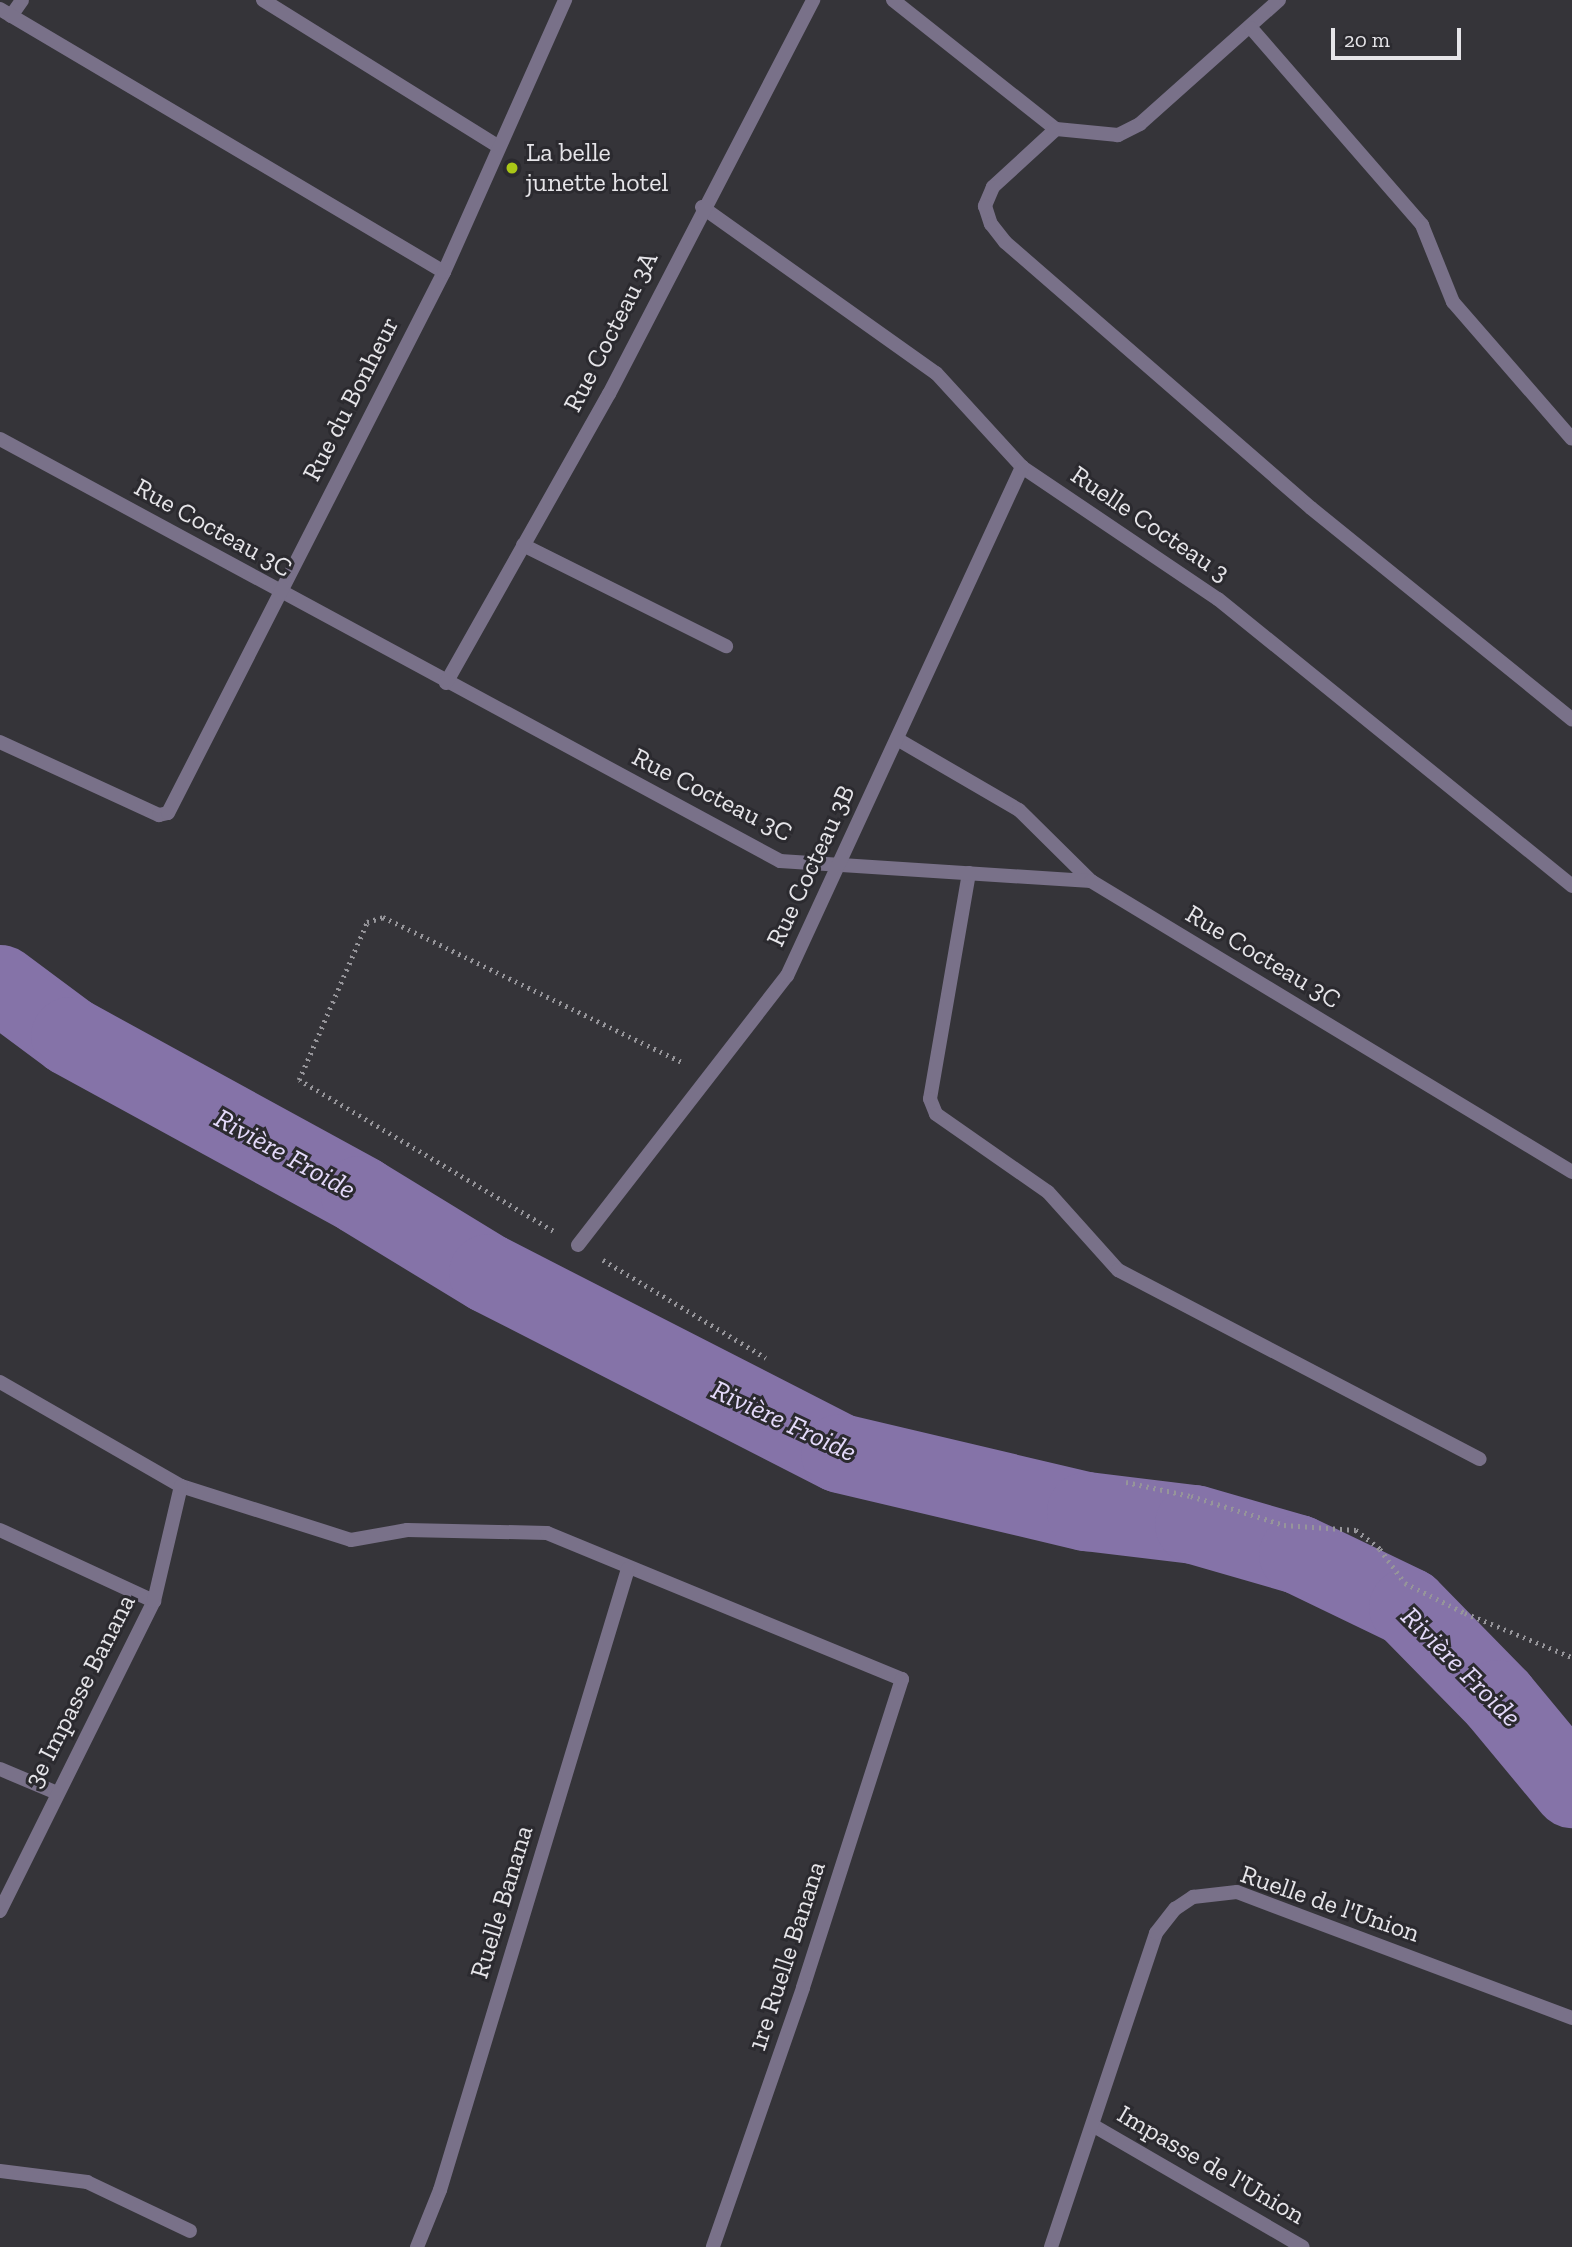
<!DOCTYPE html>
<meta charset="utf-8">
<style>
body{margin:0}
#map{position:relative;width:1572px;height:2247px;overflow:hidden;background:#353439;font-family:"Zilla Slab",serif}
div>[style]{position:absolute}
.river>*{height:79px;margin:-39.5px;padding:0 39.5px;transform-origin:39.5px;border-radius:39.5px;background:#8573a8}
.path>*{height:4.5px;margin-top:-2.25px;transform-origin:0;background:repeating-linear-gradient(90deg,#96959a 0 2px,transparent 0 7px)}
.lane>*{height:14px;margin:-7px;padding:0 7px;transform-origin:7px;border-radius:7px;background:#797189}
.street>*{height:14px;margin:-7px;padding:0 7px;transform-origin:7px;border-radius:7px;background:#797189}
.dots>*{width:19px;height:19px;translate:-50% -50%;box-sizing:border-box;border:4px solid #2b2a2f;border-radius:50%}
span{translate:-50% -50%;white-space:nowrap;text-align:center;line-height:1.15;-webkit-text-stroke:6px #2b2a2f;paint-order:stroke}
.poi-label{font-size:26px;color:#e6e5e9}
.left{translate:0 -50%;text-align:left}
.street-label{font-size:26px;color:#e6e5e9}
.water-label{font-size:28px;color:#e4dafa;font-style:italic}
.scale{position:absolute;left:1331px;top:28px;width:130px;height:32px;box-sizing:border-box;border:4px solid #e6e5e9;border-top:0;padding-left:9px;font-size:21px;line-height:24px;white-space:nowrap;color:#e6e5e9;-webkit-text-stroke:5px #2b2a2f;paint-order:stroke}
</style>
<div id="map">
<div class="river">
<i style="left:0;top:984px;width:87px;rotate:36.6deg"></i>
<i style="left:70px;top:1036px;width:331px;rotate:28.7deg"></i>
<i style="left:360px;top:1195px;width:150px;rotate:31.4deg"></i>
<i style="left:488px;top:1273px;width:395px;rotate:27.1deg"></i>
<i style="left:840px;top:1453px;width:253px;rotate:13.3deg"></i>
<i style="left:1086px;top:1511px;width:109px;rotate:6.9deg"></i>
<i style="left:1194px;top:1524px;width:108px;rotate:16.1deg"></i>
<i style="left:1298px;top:1554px;width:122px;rotate:25.7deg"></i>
<i style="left:1408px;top:1607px;width:129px;rotate:45.6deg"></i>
<i style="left:1498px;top:1699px;width:116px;rotate:50.3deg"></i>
</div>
<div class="path">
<i style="left:553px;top:1231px;width:295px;rotate:-149.3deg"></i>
<i style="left:299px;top:1080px;width:172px;rotate:-66.7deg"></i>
<i style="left:367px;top:922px;width:17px;rotate:-17deg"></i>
<i style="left:383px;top:917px;width:335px;rotate:25.9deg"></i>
<i style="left:603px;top:1260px;width:190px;rotate:31deg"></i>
<i style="left:1126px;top:1482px;width:66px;rotate:12.2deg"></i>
<i style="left:1191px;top:1496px;width:97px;rotate:17.3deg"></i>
<i style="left:1284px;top:1525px;width:72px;rotate:4deg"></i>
<i style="left:1356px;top:1530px;width:31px;rotate:38deg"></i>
<i style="left:1380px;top:1549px;width:42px;rotate:53.7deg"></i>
<i style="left:1405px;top:1583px;width:67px;rotate:26.6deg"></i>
<i style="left:1465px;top:1613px;width:116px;rotate:22.4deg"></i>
</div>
<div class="lane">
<i style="left:263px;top:0;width:278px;rotate:31.9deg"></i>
<i style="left:11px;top:16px;width:19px;rotate:-55deg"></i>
<i style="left:897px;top:739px;width:141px;rotate:30.2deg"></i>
<i style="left:1019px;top:810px;width:101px;rotate:44.6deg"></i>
<i style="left:0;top:742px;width:175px;rotate:24.7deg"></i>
<i style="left:159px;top:815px;width:9px;rotate:-13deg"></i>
<i style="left:969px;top:873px;width:229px;rotate:99.8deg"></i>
<i style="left:930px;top:1099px;width:16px;rotate:68deg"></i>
<i style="left:936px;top:1114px;width:136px;rotate:34.9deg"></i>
<i style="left:1048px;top:1192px;width:105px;rotate:48.1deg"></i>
<i style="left:1118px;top:1270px;width:408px;rotate:27.6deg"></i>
<i style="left:1094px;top:2126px;width:241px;rotate:30.1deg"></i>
</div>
<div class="street">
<i style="left:893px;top:0;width:208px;rotate:38.4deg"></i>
<i style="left:1279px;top:0;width:186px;rotate:138.3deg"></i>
<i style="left:1140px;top:124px;width:25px;rotate:153deg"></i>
<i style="left:1118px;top:135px;width:62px;rotate:-174.5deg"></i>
<i style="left:1056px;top:129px;width:86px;rotate:137.4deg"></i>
<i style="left:993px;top:187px;width:21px;rotate:113deg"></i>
<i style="left:985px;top:206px;width:19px;rotate:72deg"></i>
<i style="left:991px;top:224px;width:23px;rotate:52deg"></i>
<i style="left:1005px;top:242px;width:405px;rotate:41deg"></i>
<i style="left:1311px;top:508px;width:336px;rotate:39deg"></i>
<i style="left:0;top:9px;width:516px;rotate:30.64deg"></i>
<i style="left:1251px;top:28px;width:261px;rotate:49deg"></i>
<i style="left:1422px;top:225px;width:83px;rotate:68.1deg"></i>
<i style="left:1453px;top:302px;width:181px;rotate:49deg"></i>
<i style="left:702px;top:207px;width:287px;rotate:35.4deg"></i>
<i style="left:936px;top:373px;width:127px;rotate:47.5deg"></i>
<i style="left:1022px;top:467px;width:236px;rotate:34deg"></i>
<i style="left:1218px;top:599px;width:456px;rotate:39deg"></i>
<i style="left:0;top:439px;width:887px;rotate:28.41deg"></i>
<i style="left:780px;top:861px;width:312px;rotate:3.7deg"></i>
<i style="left:1091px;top:881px;width:562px;rotate:31.17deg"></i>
<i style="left:523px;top:545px;width:227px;rotate:26.5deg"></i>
<i style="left:446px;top:683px;width:332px;rotate:-60.6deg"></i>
<i style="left:609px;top:394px;width:444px;rotate:-62.6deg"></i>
<i style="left:168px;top:813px;width:607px;rotate:-62.97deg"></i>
<i style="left:444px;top:272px;width:298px;rotate:-66deg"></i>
<i style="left:578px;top:1245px;width:341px;rotate:-52.2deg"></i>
<i style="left:787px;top:976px;width:561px;rotate:-65.22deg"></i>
<i style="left:0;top:1382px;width:209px;rotate:29.9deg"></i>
<i style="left:181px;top:1486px;width:178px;rotate:17.6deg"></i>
<i style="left:351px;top:1540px;width:57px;rotate:-10.1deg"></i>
<i style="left:407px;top:1530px;width:140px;rotate:1.2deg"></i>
<i style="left:547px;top:1533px;width:384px;rotate:22.4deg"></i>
<i style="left:902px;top:1679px;width:324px;rotate:107.8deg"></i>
<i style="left:803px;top:1988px;width:274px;rotate:109.2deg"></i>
<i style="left:0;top:1530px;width:170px;rotate:24.8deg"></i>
<i style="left:0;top:1769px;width:62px;rotate:22.8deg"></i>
<i style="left:0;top:1911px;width:346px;rotate:-63.6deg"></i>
<i style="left:154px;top:1601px;width:118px;rotate:-76.8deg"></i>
<i style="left:0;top:2171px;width:88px;rotate:7.2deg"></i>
<i style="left:87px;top:2182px;width:114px;rotate:25.4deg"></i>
<i style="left:417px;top:2247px;width:61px;rotate:-68deg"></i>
<i style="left:440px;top:2190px;width:649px;rotate:-73.16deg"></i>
<i style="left:1051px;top:2247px;width:331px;rotate:-71.5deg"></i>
<i style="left:1156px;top:1933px;width:31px;rotate:-52deg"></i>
<i style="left:1175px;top:1909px;width:22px;rotate:-34deg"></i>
<i style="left:1193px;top:1897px;width:44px;rotate:-6.5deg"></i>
<i style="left:1237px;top:1892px;width:358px;rotate:20.6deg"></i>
</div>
<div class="dots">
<i style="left:512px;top:168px;background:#aac717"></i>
</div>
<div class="poi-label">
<span class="left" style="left:526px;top:168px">La belle<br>junette hotel</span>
</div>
<div class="street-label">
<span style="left:611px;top:332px;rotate:-63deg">Rue Cocteau 3A</span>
<span style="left:351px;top:399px;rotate:-63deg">Rue du Bonheur</span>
<span style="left:1150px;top:524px;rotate:34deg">Ruelle Cocteau 3</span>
<span style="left:213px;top:528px;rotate:29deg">Rue Cocteau 3C</span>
<span style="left:712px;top:795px;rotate:27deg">Rue Cocteau 3C</span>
<span style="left:811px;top:866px;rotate:-65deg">Rue Cocteau 3B</span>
<span style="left:1263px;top:957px;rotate:31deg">Rue Cocteau 3C</span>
<span style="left:80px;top:1691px;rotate:-63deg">3e Impasse Banana</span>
<span style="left:502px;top:1902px;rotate:-73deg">Ruelle Banana</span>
<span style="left:1330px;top:1904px;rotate:19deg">Ruelle de l'Union</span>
<span style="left:787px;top:1956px;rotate:-72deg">1re Ruelle Banana</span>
<span style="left:1211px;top:2165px;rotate:30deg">Impasse de l'Union</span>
</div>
<div class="water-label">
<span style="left:285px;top:1154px;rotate:29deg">Rivière Froide</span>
<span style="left:784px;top:1421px;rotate:25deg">Rivière Froide</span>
<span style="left:1461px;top:1667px;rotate:45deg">Rivière Froide</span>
</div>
<div class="scale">20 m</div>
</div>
